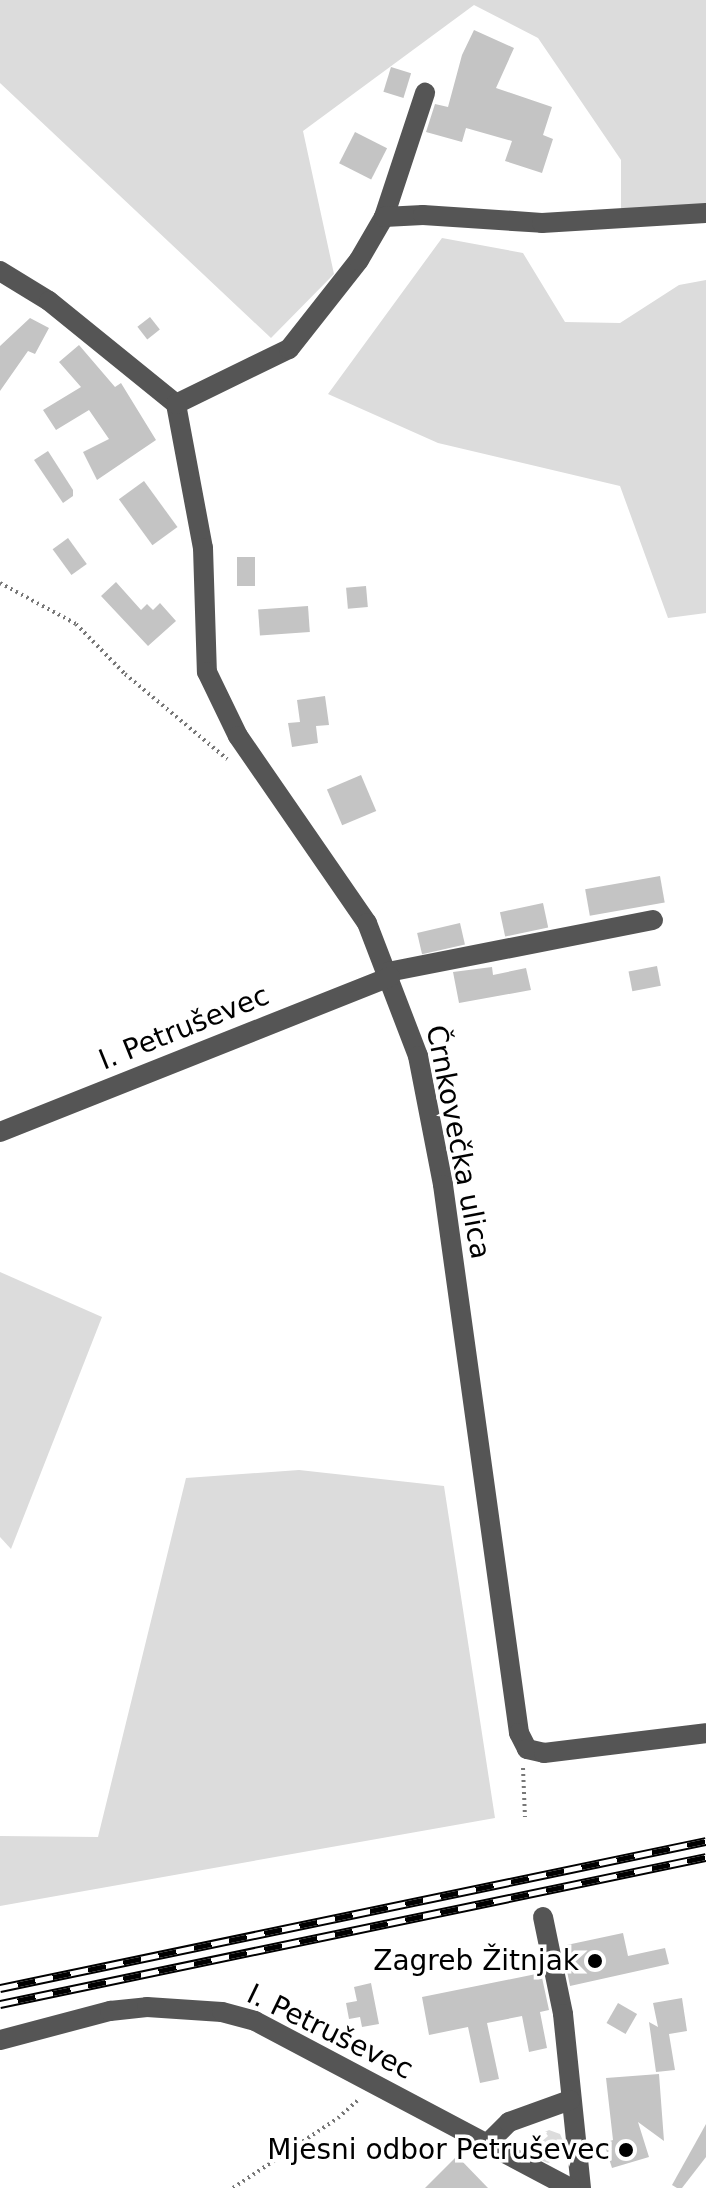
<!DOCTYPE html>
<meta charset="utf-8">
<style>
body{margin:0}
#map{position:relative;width:706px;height:2188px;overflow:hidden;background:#fff;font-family:"DejaVu Sans",sans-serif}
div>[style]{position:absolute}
.green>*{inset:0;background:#dcdcdc}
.building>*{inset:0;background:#c4c4c4;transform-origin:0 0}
.path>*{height:4px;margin-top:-2px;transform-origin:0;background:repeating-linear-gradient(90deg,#777 0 2px,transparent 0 6px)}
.minor>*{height:20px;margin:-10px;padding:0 10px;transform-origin:10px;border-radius:10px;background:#555}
.rail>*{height:9px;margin-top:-4.5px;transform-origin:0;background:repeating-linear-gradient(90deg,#fff 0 18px,#000 0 36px);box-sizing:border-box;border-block:2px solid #000}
.dots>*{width:22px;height:22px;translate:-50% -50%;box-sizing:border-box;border:4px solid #fff;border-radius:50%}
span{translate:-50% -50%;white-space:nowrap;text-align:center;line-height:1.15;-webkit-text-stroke:7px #fff;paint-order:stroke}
.street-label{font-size:28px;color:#000}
.poi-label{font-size:28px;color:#000}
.right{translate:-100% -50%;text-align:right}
</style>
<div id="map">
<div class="green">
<i style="clip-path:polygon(0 0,706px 0,706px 204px,621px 213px,621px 160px,538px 38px,474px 5px,303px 131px,334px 274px,271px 338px,0 83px)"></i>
<i style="clip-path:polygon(442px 238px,523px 253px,565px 322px,620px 323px,679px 285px,706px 280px,706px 613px,668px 618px,620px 486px,438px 443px,328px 394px)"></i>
<i style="clip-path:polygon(0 1272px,102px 1317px,11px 1549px,0 1537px)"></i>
<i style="clip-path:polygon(299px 1470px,444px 1486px,495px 1818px,0 1906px,0 1836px,98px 1837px,186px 1478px)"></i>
<i style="clip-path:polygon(549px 2130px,560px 2134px,566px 2148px,562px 2157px,548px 2163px,538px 2159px,533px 2149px,548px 2136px,545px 2132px)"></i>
</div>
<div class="building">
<i style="clip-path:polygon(474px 30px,514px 48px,496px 88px,552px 107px,543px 135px,553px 139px,542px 173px,505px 161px,512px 141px,466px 128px,462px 142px,426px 132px,435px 104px,448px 107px,462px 55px)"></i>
<i style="left:391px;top:67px;width:21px;height:26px;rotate:17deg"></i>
<i style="left:355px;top:132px;width:36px;height:35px;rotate:27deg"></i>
<i style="left:150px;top:317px;width:16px;height:16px;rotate:52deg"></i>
<i style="clip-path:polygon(30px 318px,49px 328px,35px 354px,28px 351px,0 391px,0 346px)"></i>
<i style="clip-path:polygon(79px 345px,115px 387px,121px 383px,156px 440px,97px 480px,83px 452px,109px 439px,89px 410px,56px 430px,43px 410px,81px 387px,59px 362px)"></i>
<i style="clip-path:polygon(48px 451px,73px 490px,73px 496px,63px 503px,34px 460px)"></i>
<i style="left:144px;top:481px;width:57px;height:31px;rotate:54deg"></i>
<i style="left:68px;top:538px;width:32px;height:19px;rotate:54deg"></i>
<i style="left:237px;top:557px;width:18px;height:29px"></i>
<i style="clip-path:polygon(116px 582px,141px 610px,147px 604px,153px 610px,160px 603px,176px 621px,148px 646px,101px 596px)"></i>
<i style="left:366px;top:586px;width:21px;height:20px;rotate:85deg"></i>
<i style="left:308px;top:606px;width:26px;height:50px;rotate:86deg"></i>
<i style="clip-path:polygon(325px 696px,329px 725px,316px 726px,318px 743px,292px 747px,288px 723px,300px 722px,297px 700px)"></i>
<i style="left:361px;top:775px;width:39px;height:37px;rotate:67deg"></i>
<i style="left:660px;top:876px;width:27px;height:76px;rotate:80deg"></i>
<i style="left:543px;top:903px;width:25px;height:44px;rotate:78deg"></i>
<i style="left:460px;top:923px;width:22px;height:44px;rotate:77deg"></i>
<i style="left:657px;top:966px;width:20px;height:29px;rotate:79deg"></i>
<i style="clip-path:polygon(492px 967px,493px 975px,526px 968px,531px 990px,459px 1003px,453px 972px)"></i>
<i style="clip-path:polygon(623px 1933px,628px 1956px,665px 1948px,669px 1964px,570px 1986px,562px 1946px)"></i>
<i style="clip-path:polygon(541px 1973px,549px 2010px,540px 2012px,547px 2048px,529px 2052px,522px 2016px,487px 2023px,499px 2079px,480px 2083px,468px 2027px,429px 2035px,422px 1997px)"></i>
<i style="clip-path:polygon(371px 1983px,379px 2024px,362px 2027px,360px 2017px,349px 2019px,346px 2003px,357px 2001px,354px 1987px)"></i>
<i style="clip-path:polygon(682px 1998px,687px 2031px,669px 2034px,675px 2070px,656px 2072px,649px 2022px,658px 2027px,653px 2003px)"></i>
<i style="left:618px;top:2003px;width:22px;height:23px;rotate:30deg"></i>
<i style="clip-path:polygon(659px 2074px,664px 2141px,638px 2122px,649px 2157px,612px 2168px,604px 2143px,613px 2140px,606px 2078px)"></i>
<i style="clip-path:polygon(706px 2124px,706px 2157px,682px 2188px,677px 2188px,672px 2185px)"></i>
<i style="clip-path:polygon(457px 2156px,488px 2188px,425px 2188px)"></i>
</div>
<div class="path">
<i style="left:0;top:583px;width:86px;rotate:28.3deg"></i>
<i style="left:76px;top:624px;width:70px;rotate:45.6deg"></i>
<i style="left:125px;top:674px;width:133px;rotate:39.8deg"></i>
<i style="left:523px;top:1768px;width:49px;rotate:87.7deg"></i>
<i style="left:233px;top:2188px;width:126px;rotate:-33.7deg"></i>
<i style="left:338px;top:2118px;width:28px;rotate:-42deg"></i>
</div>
<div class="minor">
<i style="left:384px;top:217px;width:131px;rotate:-71.7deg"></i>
<i style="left:0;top:271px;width:57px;rotate:31.5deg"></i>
<i style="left:49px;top:301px;width:164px;rotate:39deg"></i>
<i style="left:176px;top:404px;width:147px;rotate:79.4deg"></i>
<i style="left:203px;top:548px;width:124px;rotate:88.2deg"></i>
<i style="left:207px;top:672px;width:71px;rotate:64.2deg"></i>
<i style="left:238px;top:736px;width:227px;rotate:55.4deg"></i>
<i style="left:367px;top:923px;width:142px;rotate:69deg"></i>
<i style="left:418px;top:1056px;width:131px;rotate:79deg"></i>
<i style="left:443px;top:1185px;width:553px;rotate:82.1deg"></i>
<i style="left:519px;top:1733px;width:18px;rotate:63deg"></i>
<i style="left:527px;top:1749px;width:17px;rotate:13deg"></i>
<i style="left:544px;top:1753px;width:163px;rotate:-7deg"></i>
<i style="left:176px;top:404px;width:126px;rotate:-26deg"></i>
<i style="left:289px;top:349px;width:113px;rotate:-51.8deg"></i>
<i style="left:359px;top:260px;width:50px;rotate:-59.8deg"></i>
<i style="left:384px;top:217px;width:39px;rotate:-3deg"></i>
<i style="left:423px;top:215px;width:119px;rotate:3.8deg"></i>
<i style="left:542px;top:223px;width:164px;rotate:-3.5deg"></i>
<i style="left:388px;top:972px;width:270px;rotate:-11.1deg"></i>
<i style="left:0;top:1132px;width:420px;rotate:-21.7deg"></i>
<i style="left:543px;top:1917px;width:99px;rotate:78.3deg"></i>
<i style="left:563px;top:2014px;width:175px;rotate:84.1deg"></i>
<i style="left:0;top:2040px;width:114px;rotate:-14.8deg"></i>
<i style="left:110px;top:2011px;width:37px;rotate:-6deg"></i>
<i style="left:147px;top:2007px;width:75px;rotate:3.8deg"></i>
<i style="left:222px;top:2012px;width:34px;rotate:15deg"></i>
<i style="left:255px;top:2021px;width:357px;rotate:27.9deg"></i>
<i style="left:489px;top:2142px;width:28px;rotate:-45deg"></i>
<i style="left:509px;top:2122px;width:65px;rotate:-19.8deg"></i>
</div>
<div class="rail">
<i style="left:0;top:1988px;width:721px;rotate:-11.76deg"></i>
<i style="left:0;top:2004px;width:721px;rotate:-11.76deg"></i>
</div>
<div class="dots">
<i style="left:595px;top:1961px;background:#000"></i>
<i style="left:626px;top:2150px;background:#000"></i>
</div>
<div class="street-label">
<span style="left:184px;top:1028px;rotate:-22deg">I. Petruševec</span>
<span style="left:458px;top:1142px;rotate:79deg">Črnkovečka ulica</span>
<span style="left:330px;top:2032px;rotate:26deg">I. Petruševec</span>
</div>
<div class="poi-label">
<span class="right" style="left:579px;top:1961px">Zagreb Žitnjak</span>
<span class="right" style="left:610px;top:2150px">Mjesni odbor Petruševec</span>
</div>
</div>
